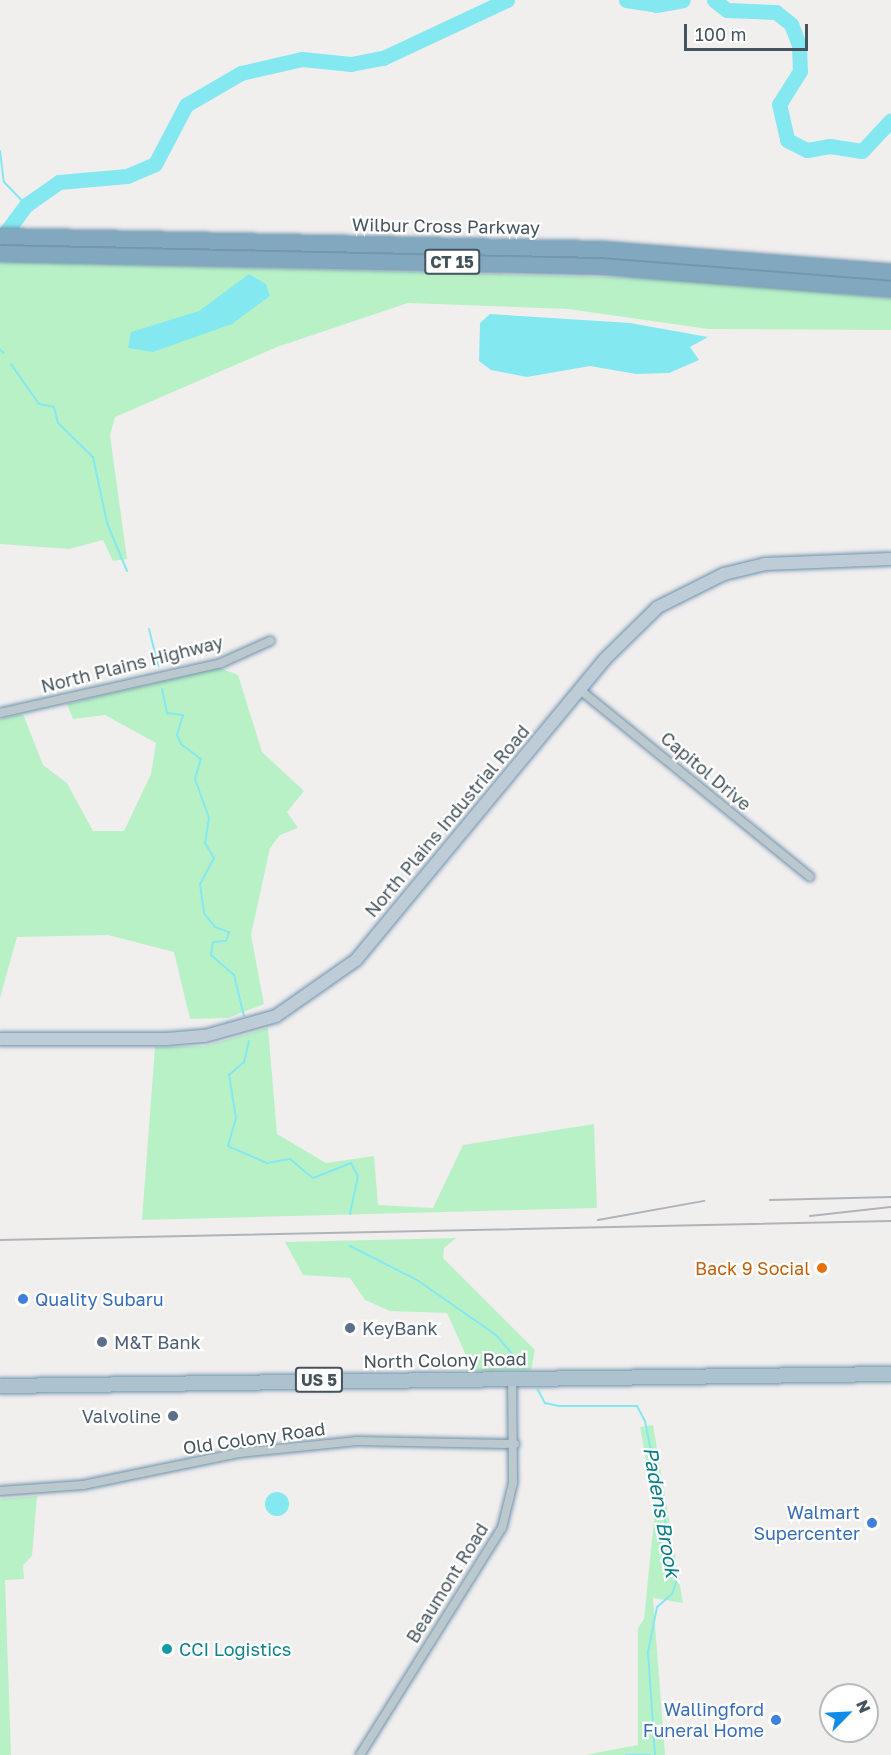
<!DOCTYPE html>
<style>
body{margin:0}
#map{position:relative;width:891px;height:1755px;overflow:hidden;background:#f1eeee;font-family:"Golos Text",sans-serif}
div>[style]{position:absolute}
.green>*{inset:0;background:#b9f1c7}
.water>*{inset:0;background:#84e8f1}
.round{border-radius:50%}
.stream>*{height:2px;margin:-1px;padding:0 1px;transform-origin:1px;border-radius:1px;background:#84e8f1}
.river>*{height:15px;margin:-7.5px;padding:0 7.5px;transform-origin:7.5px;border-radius:7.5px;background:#84e8f1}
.roads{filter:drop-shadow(0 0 2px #6e93ac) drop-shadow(0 0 2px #6e93ac)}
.street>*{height:8px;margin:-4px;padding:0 4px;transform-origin:4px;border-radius:4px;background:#bbc8ce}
.secondary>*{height:12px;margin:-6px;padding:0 6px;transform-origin:6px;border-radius:6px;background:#bdccd6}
.primary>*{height:14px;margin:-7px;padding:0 7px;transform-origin:7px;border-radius:7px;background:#acc2cf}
.highway>*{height:15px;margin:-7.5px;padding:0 7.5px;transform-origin:7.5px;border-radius:7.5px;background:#82a8c0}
.rail>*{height:2px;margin:-1px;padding:0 1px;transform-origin:1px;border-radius:1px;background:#b0b4b9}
.dots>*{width:16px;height:16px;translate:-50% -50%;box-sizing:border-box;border:3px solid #fff;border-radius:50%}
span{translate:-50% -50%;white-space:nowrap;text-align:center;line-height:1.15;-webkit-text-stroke:4.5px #fff;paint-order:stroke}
.shield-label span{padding:2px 4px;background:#fff;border:2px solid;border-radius:4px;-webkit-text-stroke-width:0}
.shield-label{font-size:16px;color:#45545c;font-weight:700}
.street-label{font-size:18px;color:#45545c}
.food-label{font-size:18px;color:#c56008}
.right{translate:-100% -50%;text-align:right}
.shop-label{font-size:18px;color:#366cbe}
.left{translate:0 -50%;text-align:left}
.service-label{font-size:18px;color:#4e5e75}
.culture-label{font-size:18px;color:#0d838f}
.water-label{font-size:20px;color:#077e88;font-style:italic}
.north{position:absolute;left:819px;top:1683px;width:60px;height:60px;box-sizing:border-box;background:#fff;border:2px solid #b5bbbe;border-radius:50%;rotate:66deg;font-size:16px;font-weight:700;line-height:24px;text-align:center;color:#45545c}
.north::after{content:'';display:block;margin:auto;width:21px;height:27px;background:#0f8bea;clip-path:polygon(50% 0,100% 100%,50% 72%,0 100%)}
.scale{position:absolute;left:684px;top:24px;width:124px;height:27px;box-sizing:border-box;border:3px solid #45545c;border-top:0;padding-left:8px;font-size:18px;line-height:21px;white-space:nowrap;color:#45545c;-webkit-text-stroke:4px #fff;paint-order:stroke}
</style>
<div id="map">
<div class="green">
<i style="clip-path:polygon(0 261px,682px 279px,891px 298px,891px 330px,708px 329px,568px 309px,408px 303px,277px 347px,115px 417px,110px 435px,127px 559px,113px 561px,103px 540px,69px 549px,0 544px)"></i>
<i style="clip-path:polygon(220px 668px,238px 675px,262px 752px,304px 791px,287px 812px,298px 828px,280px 835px,270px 848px,251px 935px,264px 1004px,228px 1018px,190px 1019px,174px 952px,108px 935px,17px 937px,0 998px,0 719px,23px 714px,43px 765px,67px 783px,93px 831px,124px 831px,151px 774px,156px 743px,105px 715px,73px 719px,67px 704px)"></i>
<i style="clip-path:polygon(268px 1028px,277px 1134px,326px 1163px,374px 1156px,378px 1205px,433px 1208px,463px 1145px,594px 1124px,597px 1208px,142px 1220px,155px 1047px,205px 1046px)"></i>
<i style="clip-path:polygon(456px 1238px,444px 1248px,443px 1258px,535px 1350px,531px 1370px,473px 1371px,447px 1313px,390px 1311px,365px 1300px,350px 1278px,303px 1275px,285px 1242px)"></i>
<i style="clip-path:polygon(653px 1425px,683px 1603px,653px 1598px,665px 1755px,585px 1755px,638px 1745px,638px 1628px,644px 1619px,655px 1509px,640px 1427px)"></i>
<i style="clip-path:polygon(37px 1496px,32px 1556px,23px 1565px,24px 1579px,5px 1580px,11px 1755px,0 1755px,0 1499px)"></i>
</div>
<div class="water">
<i style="clip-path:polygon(249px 274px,266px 284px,270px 296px,232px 324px,153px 352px,128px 348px,131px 332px,199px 311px)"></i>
<i style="clip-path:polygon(490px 314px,630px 323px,708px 337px,690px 347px,699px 360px,669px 373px,636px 374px,590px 366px,527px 377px,491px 370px,479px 361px,480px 323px)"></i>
<i class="round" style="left:265px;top:1492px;width:24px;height:24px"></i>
</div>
<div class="stream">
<i style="left:0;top:151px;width:31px;rotate:83deg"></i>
<i style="left:4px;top:182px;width:32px;rotate:46deg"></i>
<i style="left:0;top:350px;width:5px;rotate:37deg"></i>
<i style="left:11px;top:364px;width:49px;rotate:55deg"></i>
<i style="left:39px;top:404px;width:15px;rotate:11deg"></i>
<i style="left:54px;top:407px;width:16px;rotate:76deg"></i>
<i style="left:58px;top:423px;width:49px;rotate:44.2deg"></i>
<i style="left:93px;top:457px;width:67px;rotate:78deg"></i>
<i style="left:107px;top:523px;width:52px;rotate:67.4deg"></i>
<i style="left:149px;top:629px;width:38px;rotate:76deg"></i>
<i style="left:162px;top:689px;width:25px;rotate:78deg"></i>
<i style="left:167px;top:713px;width:16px;rotate:7deg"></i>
<i style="left:183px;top:715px;width:21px;rotate:107deg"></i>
<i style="left:177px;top:735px;width:10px;rotate:66deg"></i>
<i style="left:181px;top:744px;width:25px;rotate:37deg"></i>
<i style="left:201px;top:759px;width:21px;rotate:107deg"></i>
<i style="left:195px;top:779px;width:41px;rotate:70.3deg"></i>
<i style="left:209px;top:818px;width:25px;rotate:99deg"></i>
<i style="left:205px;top:843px;width:17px;rotate:59deg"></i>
<i style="left:214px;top:858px;width:30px;rotate:118deg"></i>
<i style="left:200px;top:884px;width:29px;rotate:82deg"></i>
<i style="left:204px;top:913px;width:18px;rotate:52deg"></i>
<i style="left:215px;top:927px;width:15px;rotate:20deg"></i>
<i style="left:229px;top:932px;width:9px;rotate:108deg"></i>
<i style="left:226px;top:941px;width:13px;rotate:176deg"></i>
<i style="left:213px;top:942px;width:13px;rotate:99deg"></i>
<i style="left:211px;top:955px;width:30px;rotate:41deg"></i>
<i style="left:234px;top:975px;width:42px;rotate:76.3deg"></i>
<i style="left:249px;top:1041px;width:22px;rotate:103deg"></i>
<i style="left:244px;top:1062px;width:20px;rotate:139deg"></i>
<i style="left:229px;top:1075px;width:44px;rotate:80.8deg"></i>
<i style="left:236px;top:1118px;width:29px;rotate:106deg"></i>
<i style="left:228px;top:1146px;width:43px;rotate:23.6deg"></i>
<i style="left:267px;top:1163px;width:23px;rotate:-10deg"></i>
<i style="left:290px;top:1159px;width:30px;rotate:40deg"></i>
<i style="left:313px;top:1178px;width:41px;rotate:-21.5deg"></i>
<i style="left:351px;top:1163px;width:15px;rotate:62deg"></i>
<i style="left:358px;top:1176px;width:39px;rotate:102deg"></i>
<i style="left:350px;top:1246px;width:75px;rotate:26.9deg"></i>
<i style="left:417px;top:1280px;width:96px;rotate:34.8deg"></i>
<i style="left:496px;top:1335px;width:43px;rotate:49.7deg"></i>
<i style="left:538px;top:1390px;width:15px;rotate:62deg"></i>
<i style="left:545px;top:1403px;width:14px;rotate:12deg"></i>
<i style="left:559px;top:1406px;width:78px"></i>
<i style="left:637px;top:1406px;width:17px;rotate:62deg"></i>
<i style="left:645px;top:1421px;width:161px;rotate:78.6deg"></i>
<i style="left:677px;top:1579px;width:16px;rotate:108deg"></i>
<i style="left:672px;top:1594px;width:20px;rotate:139deg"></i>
<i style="left:657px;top:1607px;width:46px;rotate:101.3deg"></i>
<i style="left:648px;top:1652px;width:103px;rotate:86.1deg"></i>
<i style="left:626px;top:1755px;width:24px"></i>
</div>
<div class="river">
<i style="left:626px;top:0;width:30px;rotate:9deg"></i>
<i style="left:656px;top:5px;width:27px;rotate:-10deg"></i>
<i style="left:714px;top:0;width:16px;rotate:38deg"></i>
<i style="left:727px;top:10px;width:49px;rotate:2.3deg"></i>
<i style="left:776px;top:12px;width:19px;rotate:39deg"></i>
<i style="left:791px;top:24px;width:22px;rotate:69deg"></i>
<i style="left:799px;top:45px;width:26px;rotate:88deg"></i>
<i style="left:800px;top:71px;width:39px;rotate:122deg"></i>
<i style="left:779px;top:104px;width:37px;rotate:77deg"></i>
<i style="left:787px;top:140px;width:22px;rotate:27deg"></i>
<i style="left:807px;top:150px;width:23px;rotate:-10deg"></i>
<i style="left:830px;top:146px;width:32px;rotate:9deg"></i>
<i style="left:862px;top:151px;width:42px;rotate:-46.9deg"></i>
<i style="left:0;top:240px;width:44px;rotate:-53.4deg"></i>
<i style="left:26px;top:205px;width:40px;rotate:-34.9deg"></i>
<i style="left:59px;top:182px;width:68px;rotate:-5deg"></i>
<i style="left:127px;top:176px;width:30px;rotate:-23deg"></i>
<i style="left:155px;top:164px;width:67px;rotate:-62.3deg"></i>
<i style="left:186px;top:105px;width:64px;rotate:-30.2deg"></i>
<i style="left:241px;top:73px;width:63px;rotate:-12.9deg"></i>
<i style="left:302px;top:59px;width:49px;rotate:5.8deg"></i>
<i style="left:351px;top:64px;width:33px;rotate:-11deg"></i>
<i style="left:383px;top:58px;width:137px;rotate:-25.1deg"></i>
</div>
<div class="roads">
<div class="street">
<i style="left:580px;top:690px;width:296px;rotate:39.1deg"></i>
<i style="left:0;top:713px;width:227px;rotate:-12.7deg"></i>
<i style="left:221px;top:663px;width:54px;rotate:-24.2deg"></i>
<i style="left:0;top:1491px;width:83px;rotate:-4.1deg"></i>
<i style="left:83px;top:1485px;width:159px;rotate:-11.6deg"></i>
<i style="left:239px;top:1453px;width:119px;rotate:-5.8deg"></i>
<i style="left:357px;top:1441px;width:158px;rotate:1.1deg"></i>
<i style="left:360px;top:1755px;width:268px;rotate:-58deg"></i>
<i style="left:502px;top:1528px;width:46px;rotate:-76.3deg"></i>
<i style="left:513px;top:1483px;width:106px;rotate:-90.5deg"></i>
</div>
<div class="secondary">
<i style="left:0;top:1039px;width:167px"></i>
<i style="left:167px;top:1039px;width:38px;rotate:-5deg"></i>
<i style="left:205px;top:1036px;width:74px;rotate:-15.7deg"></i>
<i style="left:276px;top:1016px;width:98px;rotate:-35deg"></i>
<i style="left:356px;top:960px;width:391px;rotate:-50.4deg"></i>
<i style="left:605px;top:659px;width:74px;rotate:-44.5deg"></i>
<i style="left:658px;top:607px;width:74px;rotate:-26.6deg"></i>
<i style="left:724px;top:574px;width:42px;rotate:-13.7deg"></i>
<i style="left:765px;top:564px;width:126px;rotate:-2.3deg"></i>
</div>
<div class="primary">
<i style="left:0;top:1386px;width:891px;rotate:-0.77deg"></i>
</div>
<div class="highway">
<i style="left:0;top:236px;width:601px;rotate:1.24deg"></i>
<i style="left:601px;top:249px;width:291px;rotate:4.5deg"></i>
<i style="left:0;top:253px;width:601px;rotate:1.24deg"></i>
<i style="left:601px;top:266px;width:291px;rotate:4.5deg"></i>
</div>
</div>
<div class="rail">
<i style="left:770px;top:1200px;width:121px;rotate:-1.4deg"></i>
<i style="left:810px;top:1216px;width:81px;rotate:-6.3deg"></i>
<i style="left:598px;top:1220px;width:108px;rotate:-10.2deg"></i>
<i style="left:0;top:1240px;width:891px;rotate:-1.22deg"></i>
</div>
<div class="dots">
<i style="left:822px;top:1268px;background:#e8710a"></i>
<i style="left:23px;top:1299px;background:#3f7fe0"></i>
<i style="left:350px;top:1328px;background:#5c6f8a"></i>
<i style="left:102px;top:1342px;background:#5c6f8a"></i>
<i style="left:173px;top:1416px;background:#5c6f8a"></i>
<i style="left:872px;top:1523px;background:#3f7fe0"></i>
<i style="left:167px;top:1649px;background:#0f9aa8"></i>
<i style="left:776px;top:1720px;background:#3f7fe0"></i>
</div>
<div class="shield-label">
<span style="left:452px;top:262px">CT 15</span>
<span style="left:319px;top:1380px">US 5</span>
</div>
<div class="street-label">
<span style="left:446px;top:226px;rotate:1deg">Wilbur Cross Parkway</span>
<span style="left:132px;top:664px;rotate:-14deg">North Plains Highway</span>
<span style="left:706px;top:771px;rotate:40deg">Capitol Drive</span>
<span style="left:447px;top:821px;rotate:-50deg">North Plains Industrial Road</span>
<span style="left:445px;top:1360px;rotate:-1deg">North Colony Road</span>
<span style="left:254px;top:1438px;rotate:-8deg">Old Colony Road</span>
<span style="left:447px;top:1583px;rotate:-58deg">Beaumont Road</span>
</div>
<div class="food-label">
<span class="right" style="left:810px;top:1268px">Back 9 Social</span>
</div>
<div class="shop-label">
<span class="left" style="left:35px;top:1299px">Quality Subaru</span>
<span class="right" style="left:860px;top:1523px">Walmart<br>Supercenter</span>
<span class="right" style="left:764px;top:1720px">Wallingford<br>Funeral Home</span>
</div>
<div class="service-label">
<span class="left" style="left:362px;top:1328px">KeyBank</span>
<span class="left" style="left:114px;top:1342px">M&amp;T Bank</span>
<span class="right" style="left:161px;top:1416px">Valvoline</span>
</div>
<div class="culture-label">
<span class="left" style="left:179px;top:1649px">CCI Logistics</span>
</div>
<div class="water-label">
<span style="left:662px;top:1512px;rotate:80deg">Padens Brook</span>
</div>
<div class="north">N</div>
<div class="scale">100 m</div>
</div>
